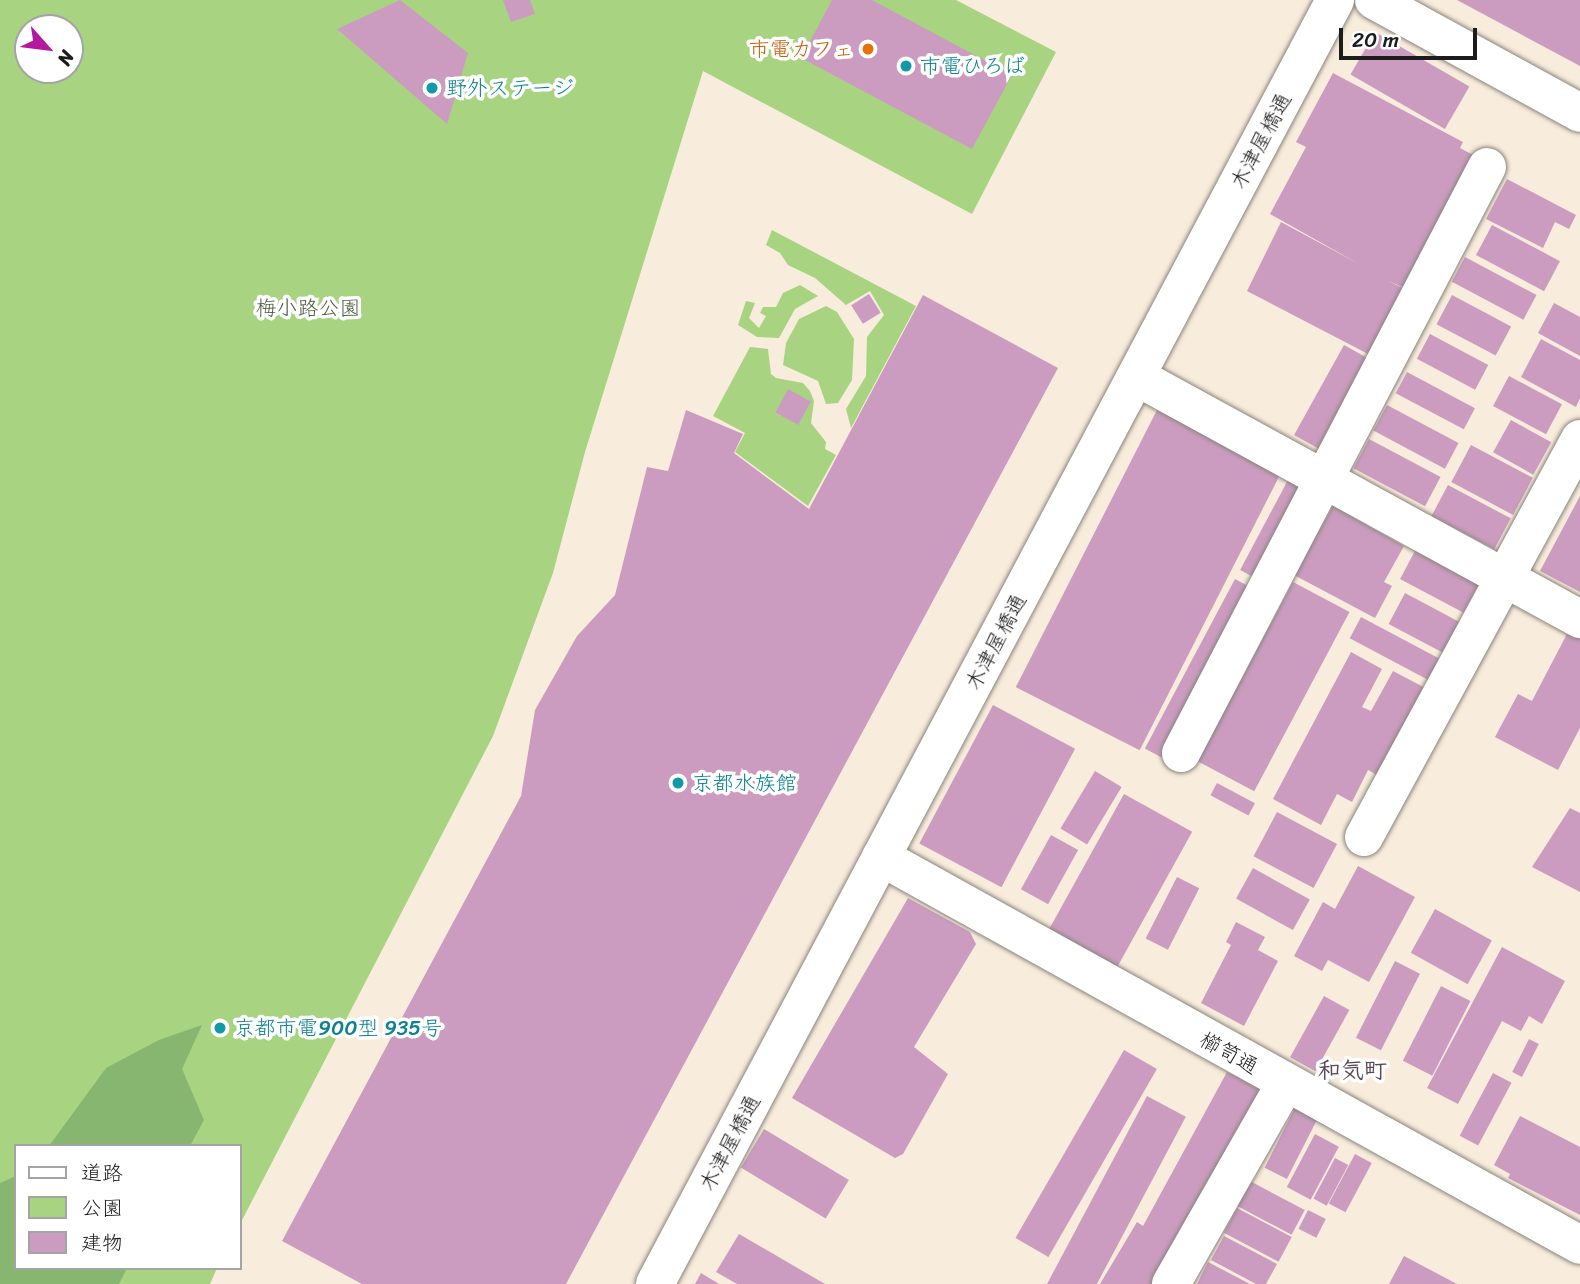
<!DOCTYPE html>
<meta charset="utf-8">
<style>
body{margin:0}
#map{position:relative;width:1580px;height:1284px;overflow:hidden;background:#f8ecdc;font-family:Sriracha,"Klee One",sans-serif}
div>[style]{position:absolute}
.green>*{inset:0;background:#a8d481}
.forest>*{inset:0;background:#86b66f}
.building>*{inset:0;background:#cb9cc0;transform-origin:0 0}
.roads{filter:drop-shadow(0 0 2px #8a847c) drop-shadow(0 0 2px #8a847c)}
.minor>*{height:38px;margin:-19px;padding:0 19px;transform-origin:19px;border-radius:19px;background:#fff}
.dots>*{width:19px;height:19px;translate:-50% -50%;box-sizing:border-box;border:4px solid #fff;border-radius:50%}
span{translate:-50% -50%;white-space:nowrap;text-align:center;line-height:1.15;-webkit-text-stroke:7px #fff;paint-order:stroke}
.food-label{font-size:21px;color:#c56008}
.right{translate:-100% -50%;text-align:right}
.culture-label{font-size:21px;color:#0d838f}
.left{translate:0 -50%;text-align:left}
.street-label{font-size:21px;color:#1c1c1c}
.park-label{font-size:21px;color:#4d5c3f}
.neighbourhood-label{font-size:23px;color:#594955;font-weight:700}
.legend{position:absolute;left:14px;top:1144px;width:228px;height:126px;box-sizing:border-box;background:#fff;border:2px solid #a4a4a4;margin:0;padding:9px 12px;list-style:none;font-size:21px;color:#1c1c1c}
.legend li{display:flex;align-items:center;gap:14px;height:35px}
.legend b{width:35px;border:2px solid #a4a4a4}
.north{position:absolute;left:14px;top:14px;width:70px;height:70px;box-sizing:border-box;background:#fff;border:2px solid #a4a4a4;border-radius:50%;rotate:118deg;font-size:19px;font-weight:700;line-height:28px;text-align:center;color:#1c1c1c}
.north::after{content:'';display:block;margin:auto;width:24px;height:32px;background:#b5179e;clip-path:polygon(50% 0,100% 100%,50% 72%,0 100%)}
.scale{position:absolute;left:1339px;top:28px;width:138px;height:32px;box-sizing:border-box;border:4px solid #1c1c1c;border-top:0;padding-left:9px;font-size:21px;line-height:24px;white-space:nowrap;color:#1c1c1c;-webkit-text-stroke:5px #fff;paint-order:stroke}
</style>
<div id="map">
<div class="green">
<i style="clip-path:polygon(evenodd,0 0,956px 0,1056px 52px,972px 214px,703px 71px,585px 452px,553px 573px,493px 736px,240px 1224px,240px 1146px,16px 1146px,16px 1268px,217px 1268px,210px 1284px,0 1284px,0 0,28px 28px,70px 28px,70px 70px,28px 70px,28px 28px)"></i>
<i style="clip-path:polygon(772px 230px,916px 306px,851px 428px,846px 409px,866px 376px,867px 337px,884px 315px,870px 291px,846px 305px,815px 278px,788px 265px,780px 253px,766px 245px)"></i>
<i style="clip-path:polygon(800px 285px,818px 296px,795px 309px,779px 338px,757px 337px,738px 325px,746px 301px,755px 303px,749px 318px,759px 328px,766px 316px,760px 313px,763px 307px,776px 307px,783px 293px)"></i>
<i style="clip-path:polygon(826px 306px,837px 312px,854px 339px,852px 380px,838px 403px,826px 404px,818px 381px,783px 365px,786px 343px,799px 319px)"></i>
<i style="clip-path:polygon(evenodd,750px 347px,768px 349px,771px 374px,776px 378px,803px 383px,810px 391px,814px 401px,811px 423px,826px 442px,825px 449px,836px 455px,808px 506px,735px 452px,745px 433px,713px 416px,750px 347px,788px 390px,810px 401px,798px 424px,776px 413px,788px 390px)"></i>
</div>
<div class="forest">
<i style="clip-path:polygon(202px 1025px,182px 1069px,204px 1120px,190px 1146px,49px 1146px,106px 1068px,159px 1040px)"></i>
<i style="clip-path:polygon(16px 1176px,16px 1268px,127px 1268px,119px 1284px,0 1284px,0 1183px)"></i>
</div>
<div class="building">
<i style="clip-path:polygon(400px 0,468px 53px,447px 124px,337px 29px)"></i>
<i style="clip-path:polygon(503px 0,530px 0,535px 14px,511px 22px)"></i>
<i style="clip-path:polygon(832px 0,872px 0,1012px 75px,972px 149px,801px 58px)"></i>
<i style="clip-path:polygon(1457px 0,1580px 0,1580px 66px)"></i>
<i style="left:1375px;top:32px;width:109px;height:49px;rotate:30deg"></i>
<i style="clip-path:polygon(1333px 73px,1463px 142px,1460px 148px,1475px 156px,1405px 288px,1388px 281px,1405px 289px,1370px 355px,1247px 291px,1281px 222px,1359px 264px,1270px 214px,1306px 147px,1296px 142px)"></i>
<i style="clip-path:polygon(1507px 179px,1576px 215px,1569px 229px,1555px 222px,1543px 248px,1486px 219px)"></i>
<i style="left:1492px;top:225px;width:77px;height:34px;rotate:28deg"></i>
<i style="left:1465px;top:257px;width:81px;height:28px;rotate:28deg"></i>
<i style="left:869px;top:294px;width:22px;height:21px;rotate:58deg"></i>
<i style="clip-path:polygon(923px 295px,1058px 368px,566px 1284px,362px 1284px,282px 1241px,521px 796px,535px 710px,577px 636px,615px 595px,647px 467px,668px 471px,686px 410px,743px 434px,734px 453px,809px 509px)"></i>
<i style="left:1452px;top:295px;width:67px;height:33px;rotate:28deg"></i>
<i style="clip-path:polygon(1554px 303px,1580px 317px,1580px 356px,1538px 333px)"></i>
<i style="left:1430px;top:334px;width:66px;height:28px;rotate:28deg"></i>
<i style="clip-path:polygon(1541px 339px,1580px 360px,1580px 398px,1576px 407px,1521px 377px)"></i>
<i style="left:1344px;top:345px;width:35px;height:103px;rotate:29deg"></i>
<i style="left:1407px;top:372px;width:77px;height:24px;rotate:28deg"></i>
<i style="left:1509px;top:376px;width:60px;height:34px;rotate:28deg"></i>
<i style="left:788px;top:389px;width:26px;height:27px;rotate:28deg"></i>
<i style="left:1387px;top:405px;width:81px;height:29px;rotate:28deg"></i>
<i style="left:1157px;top:410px;width:139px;height:311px;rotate:27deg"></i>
<i style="left:1511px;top:420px;width:46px;height:37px;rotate:29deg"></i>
<i style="left:1369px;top:439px;width:81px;height:33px;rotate:28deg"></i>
<i style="left:1471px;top:445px;width:70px;height:42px;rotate:28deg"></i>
<i style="left:1288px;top:480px;width:17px;height:102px;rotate:28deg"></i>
<i style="left:1448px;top:485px;width:71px;height:35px;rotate:28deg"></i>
<i style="clip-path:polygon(1580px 496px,1580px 592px,1540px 571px)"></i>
<i style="clip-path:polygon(1333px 506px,1404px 546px,1384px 582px,1392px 586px,1375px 618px,1294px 575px)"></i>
<i style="left:1416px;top:549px;width:72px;height:34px;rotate:28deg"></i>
<i style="left:1235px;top:579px;width:19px;height:192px;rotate:28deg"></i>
<i style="left:1293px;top:582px;width:64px;height:203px;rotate:28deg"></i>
<i style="left:1405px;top:593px;width:67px;height:35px;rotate:28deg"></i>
<i style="left:1361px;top:617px;width:97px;height:24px;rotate:28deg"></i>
<i style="clip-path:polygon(1569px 630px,1580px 636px,1580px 728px,1558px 770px,1495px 737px,1518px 694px,1532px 701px)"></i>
<i style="clip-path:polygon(1351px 652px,1382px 669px,1362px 707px,1371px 711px,1393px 671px,1433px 692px,1386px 780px,1368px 770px,1352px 802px,1337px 794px,1321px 825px,1273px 799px)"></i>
<i style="left:993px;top:705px;width:93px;height:157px;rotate:28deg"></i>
<i style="left:1095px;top:771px;width:31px;height:67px;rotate:31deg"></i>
<i style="left:1217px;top:783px;width:43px;height:14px;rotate:28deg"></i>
<i style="left:1124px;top:794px;width:78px;height:154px;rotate:29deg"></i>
<i style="clip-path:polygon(1570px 808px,1580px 813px,1580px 892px,1532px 867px)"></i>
<i style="left:1277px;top:812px;width:68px;height:50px;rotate:28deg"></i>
<i style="left:1051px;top:835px;width:31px;height:62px;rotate:29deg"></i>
<i style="clip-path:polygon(1358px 866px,1415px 897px,1369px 982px,1328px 960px,1322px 971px,1294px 956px,1323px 902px,1335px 909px)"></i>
<i style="left:1253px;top:868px;width:65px;height:35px;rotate:29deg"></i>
<i style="left:1177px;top:877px;width:25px;height:69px;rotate:27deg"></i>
<i style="clip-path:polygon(908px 898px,970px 932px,976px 944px,914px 1047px,948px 1074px,903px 1154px,895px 1158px,792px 1098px)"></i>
<i style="left:1435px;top:909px;width:65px;height:50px;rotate:29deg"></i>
<i style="clip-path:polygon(1236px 922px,1265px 937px,1258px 950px,1278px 961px,1244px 1026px,1201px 1003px,1231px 945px,1226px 942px)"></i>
<i style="clip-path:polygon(1502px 947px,1565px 981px,1542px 1024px,1529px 1016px,1521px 1031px,1502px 1021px,1458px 1104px,1427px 1088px)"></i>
<i style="left:1395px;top:961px;width:28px;height:86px;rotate:27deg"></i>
<i style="left:1441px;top:986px;width:33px;height:84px;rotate:27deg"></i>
<i style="left:1324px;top:996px;width:29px;height:70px;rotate:29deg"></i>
<i style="left:1529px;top:1039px;width:11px;height:37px;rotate:27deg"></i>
<i style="left:1124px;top:1050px;width:38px;height:217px;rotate:30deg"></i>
<i style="clip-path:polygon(1227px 1072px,1262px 1090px,1159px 1284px,1100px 1284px,1137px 1222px,1143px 1226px)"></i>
<i style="left:1493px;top:1073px;width:21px;height:71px;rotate:28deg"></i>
<i style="left:1147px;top:1096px;width:44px;height:213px;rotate:28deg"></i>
<i style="left:1295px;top:1108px;width:25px;height:67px;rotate:27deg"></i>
<i style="clip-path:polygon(1520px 1116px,1580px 1147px,1580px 1215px,1508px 1178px,1510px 1174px,1494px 1165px)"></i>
<i style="left:764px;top:1129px;width:99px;height:45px;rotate:31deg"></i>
<i style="left:1315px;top:1134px;width:27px;height:60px;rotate:28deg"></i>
<i style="left:1355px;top:1154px;width:19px;height:56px;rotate:28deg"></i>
<i style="left:1335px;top:1158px;width:15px;height:46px;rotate:28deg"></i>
<i style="left:1250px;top:1181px;width:62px;height:28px;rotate:28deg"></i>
<i style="left:1237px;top:1208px;width:62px;height:28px;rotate:28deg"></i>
<i style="left:1308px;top:1210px;width:20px;height:21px;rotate:27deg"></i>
<i style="clip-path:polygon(739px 1234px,825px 1284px,737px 1284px,716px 1272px)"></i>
<i style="clip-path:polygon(1224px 1236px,1277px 1264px,1266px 1284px,1256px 1284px,1211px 1260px)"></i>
<i style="clip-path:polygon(1404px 1256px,1457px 1284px,1389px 1284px)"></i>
<i style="clip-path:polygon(1208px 1262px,1250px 1284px,1197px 1284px)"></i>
<i style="clip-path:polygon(701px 1273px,719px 1284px,695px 1284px)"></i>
</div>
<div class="roads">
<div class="minor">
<i style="left:1374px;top:0;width:235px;rotate:28.7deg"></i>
<i style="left:1137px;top:377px;width:505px;rotate:28.65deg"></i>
<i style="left:1181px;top:753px;width:661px;rotate:-62.43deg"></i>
<i style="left:1364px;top:837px;width:453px;rotate:-61.5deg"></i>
<i style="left:881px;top:857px;width:799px;rotate:29.03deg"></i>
<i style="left:655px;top:1284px;width:1453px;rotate:-62.09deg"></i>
<i style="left:1171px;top:1284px;width:230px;rotate:-60.3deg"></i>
</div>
</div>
<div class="dots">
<i style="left:868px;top:49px;background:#e8710a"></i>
<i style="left:906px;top:66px;background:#0f9aa8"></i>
<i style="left:432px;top:88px;background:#0f9aa8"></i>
<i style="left:678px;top:783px;background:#0f9aa8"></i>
<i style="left:220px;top:1028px;background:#0f9aa8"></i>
</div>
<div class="food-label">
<span class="right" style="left:854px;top:49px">市電カフェ</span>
</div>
<div class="culture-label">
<span class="left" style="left:920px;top:66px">市電ひろば</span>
<span class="left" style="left:446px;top:88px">野外ステージ</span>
<span class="left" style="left:692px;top:783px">京都水族館</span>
<span class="left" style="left:234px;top:1028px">京都市電900型 935号</span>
</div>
<div class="street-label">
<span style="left:1261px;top:141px;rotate:-62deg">木津屋橋通</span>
<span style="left:996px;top:642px;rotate:-62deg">木津屋橋通</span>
<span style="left:1229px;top:1053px;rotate:29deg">櫛笥通</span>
<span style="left:730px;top:1143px;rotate:-62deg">木津屋橋通</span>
</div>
<div class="park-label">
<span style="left:308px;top:308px">梅小路公園</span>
</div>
<div class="neighbourhood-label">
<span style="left:1352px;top:1071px">和気町</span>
</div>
<ul class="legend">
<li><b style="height:9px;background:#fff"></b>道路</li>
<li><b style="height:19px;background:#a8d481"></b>公園</li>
<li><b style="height:19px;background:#cb9cc0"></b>建物</li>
</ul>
<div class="north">N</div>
<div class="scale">20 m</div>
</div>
